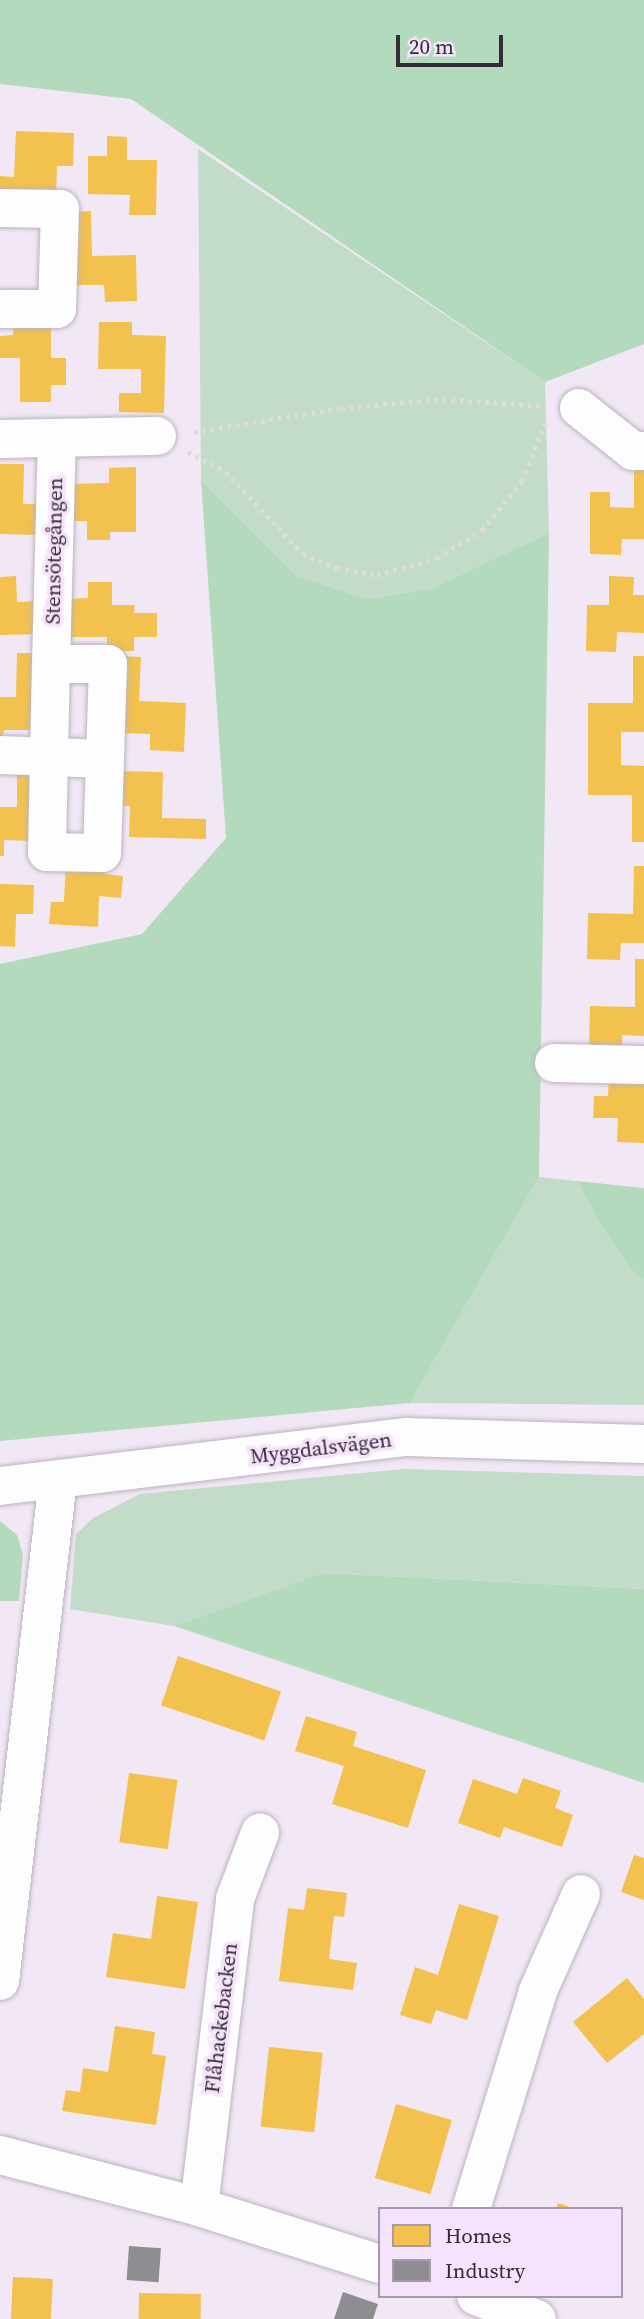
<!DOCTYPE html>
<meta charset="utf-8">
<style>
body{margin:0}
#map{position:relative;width:644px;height:2319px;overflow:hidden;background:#f2e8f5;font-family:"Source Serif 4",serif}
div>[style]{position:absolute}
.green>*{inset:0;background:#c3dcca}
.forest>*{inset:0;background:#b3dabd}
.homes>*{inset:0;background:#f2c14e;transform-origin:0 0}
.industry>*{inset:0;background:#8d8d92;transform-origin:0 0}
.path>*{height:4.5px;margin-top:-2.25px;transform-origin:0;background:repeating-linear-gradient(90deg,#dedbdf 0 3.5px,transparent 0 8.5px)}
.roads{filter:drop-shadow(0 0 2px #bbb3be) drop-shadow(0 0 2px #bbb3be)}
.minor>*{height:38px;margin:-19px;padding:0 19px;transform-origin:19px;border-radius:19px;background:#fdfcfe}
span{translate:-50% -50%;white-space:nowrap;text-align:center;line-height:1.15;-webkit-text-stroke:7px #f5e2fb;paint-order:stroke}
.street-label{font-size:21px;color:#342b38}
.legend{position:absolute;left:378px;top:2207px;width:245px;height:91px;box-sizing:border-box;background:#f5e2fb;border:2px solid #a899ad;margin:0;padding:9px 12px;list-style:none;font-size:21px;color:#342b38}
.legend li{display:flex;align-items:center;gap:14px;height:35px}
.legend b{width:35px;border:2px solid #a899ad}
.scale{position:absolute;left:396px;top:35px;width:107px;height:32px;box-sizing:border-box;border:4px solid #342b38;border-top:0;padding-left:9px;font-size:21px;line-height:24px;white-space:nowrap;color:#342b38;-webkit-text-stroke:5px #f5e2fb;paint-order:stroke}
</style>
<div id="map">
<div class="green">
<i style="clip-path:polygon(198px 149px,545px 382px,549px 533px,430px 589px,367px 599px,297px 576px,201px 480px)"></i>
<i style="clip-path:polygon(539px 1177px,577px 1181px,600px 1223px,634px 1273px,644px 1279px,644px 1405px,410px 1403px)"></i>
<i style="clip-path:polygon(404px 1469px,644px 1476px,644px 1589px,322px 1573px,174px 1626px,70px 1609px,76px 1534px,93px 1518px,140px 1494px)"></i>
</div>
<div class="forest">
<i style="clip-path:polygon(0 0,644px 0,644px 344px,545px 382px,131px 99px,0 84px)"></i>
<i style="clip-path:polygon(201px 480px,297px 576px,367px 599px,430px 589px,549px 533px,539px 1177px,410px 1403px,0 1441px,0 964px,142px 934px,226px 838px)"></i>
<i style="clip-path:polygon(577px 1181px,644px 1188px,644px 1279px,634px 1273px,600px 1223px)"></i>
<i style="clip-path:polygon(0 1521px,17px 1535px,23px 1555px,19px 1601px,0 1601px)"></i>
<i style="clip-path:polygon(322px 1573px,644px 1589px,644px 1783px,174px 1626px)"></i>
</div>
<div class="homes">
<i style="clip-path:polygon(16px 131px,74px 133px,73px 166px,57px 166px,56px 200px,0 198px,0 176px,14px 177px)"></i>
<i style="clip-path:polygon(107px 136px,127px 137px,127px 160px,157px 160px,156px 215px,129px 215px,130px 195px,88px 194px,88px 156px,107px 156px)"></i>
<i style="clip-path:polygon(91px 211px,92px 256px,136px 255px,137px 301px,105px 302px,104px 285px,69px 285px,67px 212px)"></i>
<i style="clip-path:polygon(14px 318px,51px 319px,51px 358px,66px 358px,66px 385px,51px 385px,51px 402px,20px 402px,20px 358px,0 358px,0 336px,13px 335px)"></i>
<i style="clip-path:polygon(99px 322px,132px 322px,132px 335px,166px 336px,164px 413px,119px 412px,119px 393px,141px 393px,141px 369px,98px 369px)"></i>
<i style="clip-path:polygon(0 464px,24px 464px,23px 504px,38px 504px,37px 535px,0 534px)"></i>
<i style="clip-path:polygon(634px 464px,644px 464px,644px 539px,622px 539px,621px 555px,590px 554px,590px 492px,610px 492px,610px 507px,634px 508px)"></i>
<i style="clip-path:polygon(136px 467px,136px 532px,110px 532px,110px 540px,87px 540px,87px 521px,66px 521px,66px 484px,109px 483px,109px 468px)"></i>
<i style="clip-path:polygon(16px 576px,17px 602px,40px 601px,41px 634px,0 635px,0 577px)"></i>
<i style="clip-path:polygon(609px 576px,634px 577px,633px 595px,644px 595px,644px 633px,617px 632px,616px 652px,586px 651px,587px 605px,609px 605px)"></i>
<i style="clip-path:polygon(88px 582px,112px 582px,112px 605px,135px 605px,134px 613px,157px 613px,157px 637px,134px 637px,134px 651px,107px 651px,107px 637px,66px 637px,66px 599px,88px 598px)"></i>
<i style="clip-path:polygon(17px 653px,37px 653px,35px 730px,4px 730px,0 746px,0 697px,16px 697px)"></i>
<i style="clip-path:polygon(122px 656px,141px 657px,139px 701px,186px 703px,184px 752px,150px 750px,150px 734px,119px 733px)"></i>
<i style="clip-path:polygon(633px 656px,644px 656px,644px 732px,621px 732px,621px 765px,644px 766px,644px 842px,632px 842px,632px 795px,588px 795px,588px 703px,633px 703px)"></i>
<i style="clip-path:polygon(17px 763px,37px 764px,35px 841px,4px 840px,4px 856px,0 856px,0 807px,17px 807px)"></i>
<i style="clip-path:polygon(115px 771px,163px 772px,162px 818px,206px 819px,206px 839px,129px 837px,130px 806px,114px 805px)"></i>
<i style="clip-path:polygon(66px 857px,106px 859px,105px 874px,123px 876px,121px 898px,99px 896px,98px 927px,49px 924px,51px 902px,64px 902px)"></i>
<i style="clip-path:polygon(634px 866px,644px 866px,644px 943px,621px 943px,620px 960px,587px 959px,588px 913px,633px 914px)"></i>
<i style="clip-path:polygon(0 884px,34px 885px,33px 914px,16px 914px,15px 947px,0 946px)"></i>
<i style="clip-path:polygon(635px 959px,644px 959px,644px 1036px,622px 1035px,622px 1052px,589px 1051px,590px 1006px,635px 1007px)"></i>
<i style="clip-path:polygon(609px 1076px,644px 1077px,644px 1143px,617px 1142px,618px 1118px,593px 1118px,594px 1096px,608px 1096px)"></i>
<i style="left:178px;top:1656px;width:109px;height:52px;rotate:19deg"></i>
<i style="clip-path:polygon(306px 1716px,357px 1732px,353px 1746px,426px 1770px,408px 1828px,332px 1804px,344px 1766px,295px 1751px)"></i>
<i style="left:129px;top:1773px;width:49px;height:70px;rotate:8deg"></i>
<i style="clip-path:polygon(523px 1778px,561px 1791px,555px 1808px,573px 1815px,562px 1847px,504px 1827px,500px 1838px,458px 1823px,473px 1779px,517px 1794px)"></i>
<i style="clip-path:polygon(634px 1855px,644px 1858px,644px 1900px,621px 1892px)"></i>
<i style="clip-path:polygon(307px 1888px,347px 1893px,344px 1917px,334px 1916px,329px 1959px,357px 1963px,353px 1990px,279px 1981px,288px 1908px,304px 1910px)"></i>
<i style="clip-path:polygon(157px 1896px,198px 1902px,185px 1989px,106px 1977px,113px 1933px,151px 1939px)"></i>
<i style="clip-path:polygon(459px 1904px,499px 1916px,467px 2020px,436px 2010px,431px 2024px,400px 2015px,415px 1967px,438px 1975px)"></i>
<i style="clip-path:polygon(627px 1978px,644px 1999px,644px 2034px,607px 2063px,573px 2022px)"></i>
<i style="clip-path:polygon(115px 2026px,155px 2032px,152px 2054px,166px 2056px,156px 2125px,62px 2111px,66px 2090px,80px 2092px,83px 2068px,108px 2072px)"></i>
<i style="left:269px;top:2047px;width:54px;height:80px;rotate:6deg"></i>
<i style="left:396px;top:2104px;width:58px;height:77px;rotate:16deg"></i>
<i style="clip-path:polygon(558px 2203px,573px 2208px,573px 2209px,556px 2209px)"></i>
<i style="left:13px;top:2277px;width:40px;height:42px;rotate:3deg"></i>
<i style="left:139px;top:2293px;width:62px;height:26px;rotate:1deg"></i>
</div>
<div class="industry">
<i style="left:129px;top:2246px;width:32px;height:34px;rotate:4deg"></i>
<i style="clip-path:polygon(343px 2292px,378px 2304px,373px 2319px,334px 2319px)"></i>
</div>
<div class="path">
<i style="left:194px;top:432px;width:149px;rotate:-9.3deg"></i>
<i style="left:341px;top:408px;width:102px;rotate:-5deg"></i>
<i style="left:443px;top:399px;width:100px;rotate:4deg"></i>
<i style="left:188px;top:452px;width:43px;rotate:27.8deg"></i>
<i style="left:226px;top:472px;width:112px;rotate:46.8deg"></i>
<i style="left:303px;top:554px;width:37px;rotate:22deg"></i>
<i style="left:337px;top:568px;width:41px;rotate:9.9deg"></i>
<i style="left:377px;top:575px;width:62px;rotate:-15.8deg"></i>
<i style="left:437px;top:558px;width:53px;rotate:-31.9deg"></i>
<i style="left:482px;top:530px;width:63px;rotate:-50.8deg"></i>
<i style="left:522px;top:481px;width:62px;rotate:-68.4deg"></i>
</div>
<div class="roads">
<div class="minor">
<i style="left:0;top:208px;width:60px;rotate:1deg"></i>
<i style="left:60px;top:209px;width:100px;rotate:91.7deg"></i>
<i style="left:57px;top:309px;width:57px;rotate:180deg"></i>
<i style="left:579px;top:408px;width:69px;rotate:38.5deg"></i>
<i style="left:633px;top:451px;width:11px"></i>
<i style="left:0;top:439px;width:157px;rotate:-1.1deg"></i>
<i style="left:51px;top:664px;width:57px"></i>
<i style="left:108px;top:664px;width:189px;rotate:91.8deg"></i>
<i style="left:102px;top:853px;width:55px;rotate:-179deg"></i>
<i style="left:47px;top:852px;width:95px;rotate:-88.8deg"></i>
<i style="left:49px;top:757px;width:93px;rotate:-88.8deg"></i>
<i style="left:51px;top:664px;width:225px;rotate:-88.5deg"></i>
<i style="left:0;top:755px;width:105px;rotate:2.2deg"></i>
<i style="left:554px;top:1063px;width:90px;rotate:1.3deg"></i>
<i style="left:0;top:1486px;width:409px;rotate:-6.9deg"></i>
<i style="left:406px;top:1437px;width:238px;rotate:1.7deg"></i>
<i style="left:0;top:1981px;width:504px;rotate:-83.4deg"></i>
<i style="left:0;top:2155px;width:206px;rotate:14.6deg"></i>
<i style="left:199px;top:2207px;width:190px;rotate:17.5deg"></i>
<i style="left:199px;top:2207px;width:310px;rotate:-83.3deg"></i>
<i style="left:235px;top:1899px;width:71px;rotate:-69.3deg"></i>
<i style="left:471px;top:2209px;width:228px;rotate:-72.9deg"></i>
<i style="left:538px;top:1991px;width:106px;rotate:-66.1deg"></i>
<i style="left:476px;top:2296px;width:65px;rotate:20.7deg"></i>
</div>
</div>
<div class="street-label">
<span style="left:54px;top:551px;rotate:-89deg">Stensötegången</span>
<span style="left:321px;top:1448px;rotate:-7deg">Myggdalsvägen</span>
<span style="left:221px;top:2018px;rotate:-83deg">Flåhackebacken</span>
</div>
<ul class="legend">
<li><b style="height:19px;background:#f2c14e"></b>Homes</li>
<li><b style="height:19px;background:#8d8d92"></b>Industry</li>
</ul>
<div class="scale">20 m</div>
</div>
